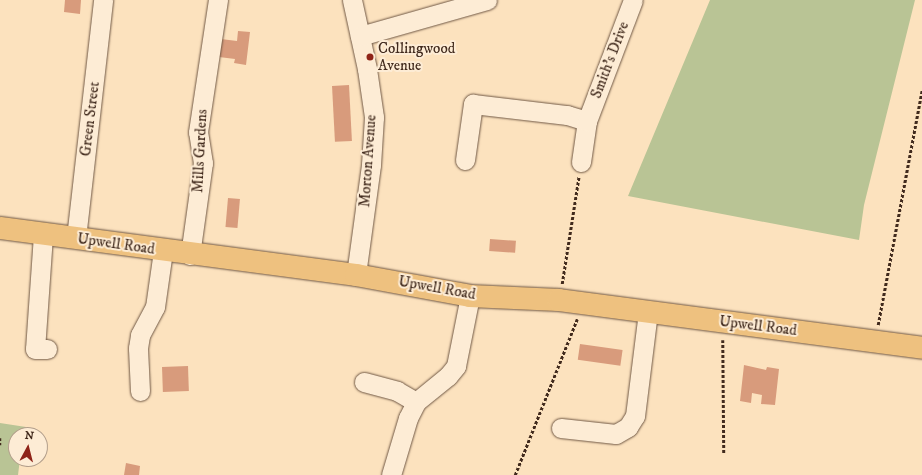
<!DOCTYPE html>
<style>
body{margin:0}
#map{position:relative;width:922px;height:475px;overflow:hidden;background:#fce2be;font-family:"IM FELL DW Pica",serif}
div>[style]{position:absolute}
.green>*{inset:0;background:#b9c495}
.building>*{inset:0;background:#d89b7c;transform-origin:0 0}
.path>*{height:2.5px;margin-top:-1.25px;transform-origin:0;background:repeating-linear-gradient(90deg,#412a1d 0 3px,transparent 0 5px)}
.roads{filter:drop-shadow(0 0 1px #705845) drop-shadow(0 0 1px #705845)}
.minor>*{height:19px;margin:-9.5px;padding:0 9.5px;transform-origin:9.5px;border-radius:9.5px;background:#fdecd5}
.major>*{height:22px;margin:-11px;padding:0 11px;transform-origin:11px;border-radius:11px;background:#eec17f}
.dots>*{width:11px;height:11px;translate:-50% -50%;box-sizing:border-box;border:2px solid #fdecd5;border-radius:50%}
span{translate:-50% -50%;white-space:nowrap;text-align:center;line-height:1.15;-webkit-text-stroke:4px #fdecd5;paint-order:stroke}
.poi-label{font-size:15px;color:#412a1d}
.left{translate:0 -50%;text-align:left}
.street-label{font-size:15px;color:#412a1d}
.north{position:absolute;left:8px;top:427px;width:40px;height:40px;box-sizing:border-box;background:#fdecd5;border:1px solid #b29e8b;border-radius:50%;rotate:7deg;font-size:11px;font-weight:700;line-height:16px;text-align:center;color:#412a1d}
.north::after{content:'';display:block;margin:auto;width:14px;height:18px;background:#8f2418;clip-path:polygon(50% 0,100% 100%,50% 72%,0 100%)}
</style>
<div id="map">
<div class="green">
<i style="clip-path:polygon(710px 0,915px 0,864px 205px,859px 240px,628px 196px)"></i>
<i style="clip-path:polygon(0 423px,26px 427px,25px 435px,16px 435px,16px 459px,20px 459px,18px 475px,0 475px)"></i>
</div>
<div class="building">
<i style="clip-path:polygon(65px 0,81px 0,80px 14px,64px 12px)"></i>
<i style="clip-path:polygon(238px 31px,250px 32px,246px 65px,234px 63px,235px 59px,219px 57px,221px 39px,237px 41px)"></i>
<i style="left:349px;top:85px;width:56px;height:17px;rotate:87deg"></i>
<i style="left:228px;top:198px;width:12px;height:29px;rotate:5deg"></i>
<i style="left:490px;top:239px;width:26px;height:12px;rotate:4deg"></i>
<i style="left:580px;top:344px;width:43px;height:16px;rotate:8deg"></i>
<i style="clip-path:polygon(744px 365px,766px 370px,767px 367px,779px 369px,775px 405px,761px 404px,762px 395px,752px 393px,751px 403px,740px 401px)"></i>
<i style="left:188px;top:366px;width:25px;height:26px;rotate:88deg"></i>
<i style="clip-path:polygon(126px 463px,140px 466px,139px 475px,124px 475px)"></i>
</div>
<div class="path">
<i style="left:562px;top:284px;width:109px;rotate:-81.1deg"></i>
<i style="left:878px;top:325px;width:239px;rotate:-79.4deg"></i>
<i style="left:723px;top:340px;width:114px;rotate:89.5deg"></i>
<i style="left:0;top:438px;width:7px;rotate:90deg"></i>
<i style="left:515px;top:475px;width:168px;rotate:-68.3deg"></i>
</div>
<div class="roads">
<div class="minor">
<i style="left:352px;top:0;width:71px;rotate:77.7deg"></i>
<i style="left:367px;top:69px;width:49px;rotate:81.7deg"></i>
<i style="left:374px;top:117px;width:48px;rotate:93.6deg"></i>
<i style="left:371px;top:165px;width:111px;rotate:97.8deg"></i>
<i style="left:360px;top:36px;width:132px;rotate:-15.8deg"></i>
<i style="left:465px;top:160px;width:57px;rotate:-81.9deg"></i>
<i style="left:473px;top:104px;width:95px;rotate:6.7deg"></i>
<i style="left:567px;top:115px;width:21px;rotate:17deg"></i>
<i style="left:581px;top:162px;width:41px;rotate:-81.7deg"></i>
<i style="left:587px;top:121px;width:129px;rotate:-69.2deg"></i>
<i style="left:43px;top:235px;width:114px;rotate:94deg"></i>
<i style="left:35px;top:349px;width:12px"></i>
<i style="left:76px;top:238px;width:240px;rotate:-83.5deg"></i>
<i style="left:190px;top:255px;width:93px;rotate:-82deg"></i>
<i style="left:203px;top:163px;width:31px;rotate:-99deg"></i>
<i style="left:198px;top:132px;width:134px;rotate:-81.4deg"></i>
<i style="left:364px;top:382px;width:34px;rotate:15deg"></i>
<i style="left:397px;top:391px;width:22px;rotate:30deg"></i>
<i style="left:140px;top:391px;width:43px;rotate:-92.7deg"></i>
<i style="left:138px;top:348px;width:13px;rotate:-81deg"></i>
<i style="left:140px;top:335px;width:32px;rotate:-62deg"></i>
<i style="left:155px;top:307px;width:57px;rotate:-81.9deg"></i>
<i style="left:561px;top:428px;width:55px;rotate:6.2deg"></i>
<i style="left:616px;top:434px;width:14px;rotate:-30deg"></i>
<i style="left:628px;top:427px;width:13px;rotate:-58deg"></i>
<i style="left:635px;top:416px;width:105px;rotate:-82.9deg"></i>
<i style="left:391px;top:475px;width:59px;rotate:-73.4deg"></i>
<i style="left:408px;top:418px;width:18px;rotate:-63deg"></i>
<i style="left:416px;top:402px;width:41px;rotate:-39.1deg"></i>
<i style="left:448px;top:376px;width:13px;rotate:-51deg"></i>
<i style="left:456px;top:366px;width:71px;rotate:-78.7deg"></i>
</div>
<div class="major">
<i style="left:0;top:228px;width:359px;rotate:7.5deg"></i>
<i style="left:356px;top:275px;width:116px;rotate:10.4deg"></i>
<i style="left:470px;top:296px;width:89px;rotate:2.6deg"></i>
<i style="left:559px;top:300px;width:366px;rotate:7.5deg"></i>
</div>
</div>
<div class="dots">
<i style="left:370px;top:57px;background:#8f2418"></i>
</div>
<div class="poi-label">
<span class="left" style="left:378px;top:57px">Collingwood<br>Avenue</span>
</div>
<div class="street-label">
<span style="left:610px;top:60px;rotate:-69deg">Smith's Drive</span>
<span style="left:90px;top:119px;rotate:-83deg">Green Street</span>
<span style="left:200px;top:151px;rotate:-87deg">Mills Gardens</span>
<span style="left:368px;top:161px;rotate:-86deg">Morton Avenue</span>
<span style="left:116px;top:244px;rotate:8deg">Upwell Road</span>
<span style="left:437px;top:288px;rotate:10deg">Upwell Road</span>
<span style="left:758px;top:326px;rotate:7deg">Upwell Road</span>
</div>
<div class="north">N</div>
</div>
